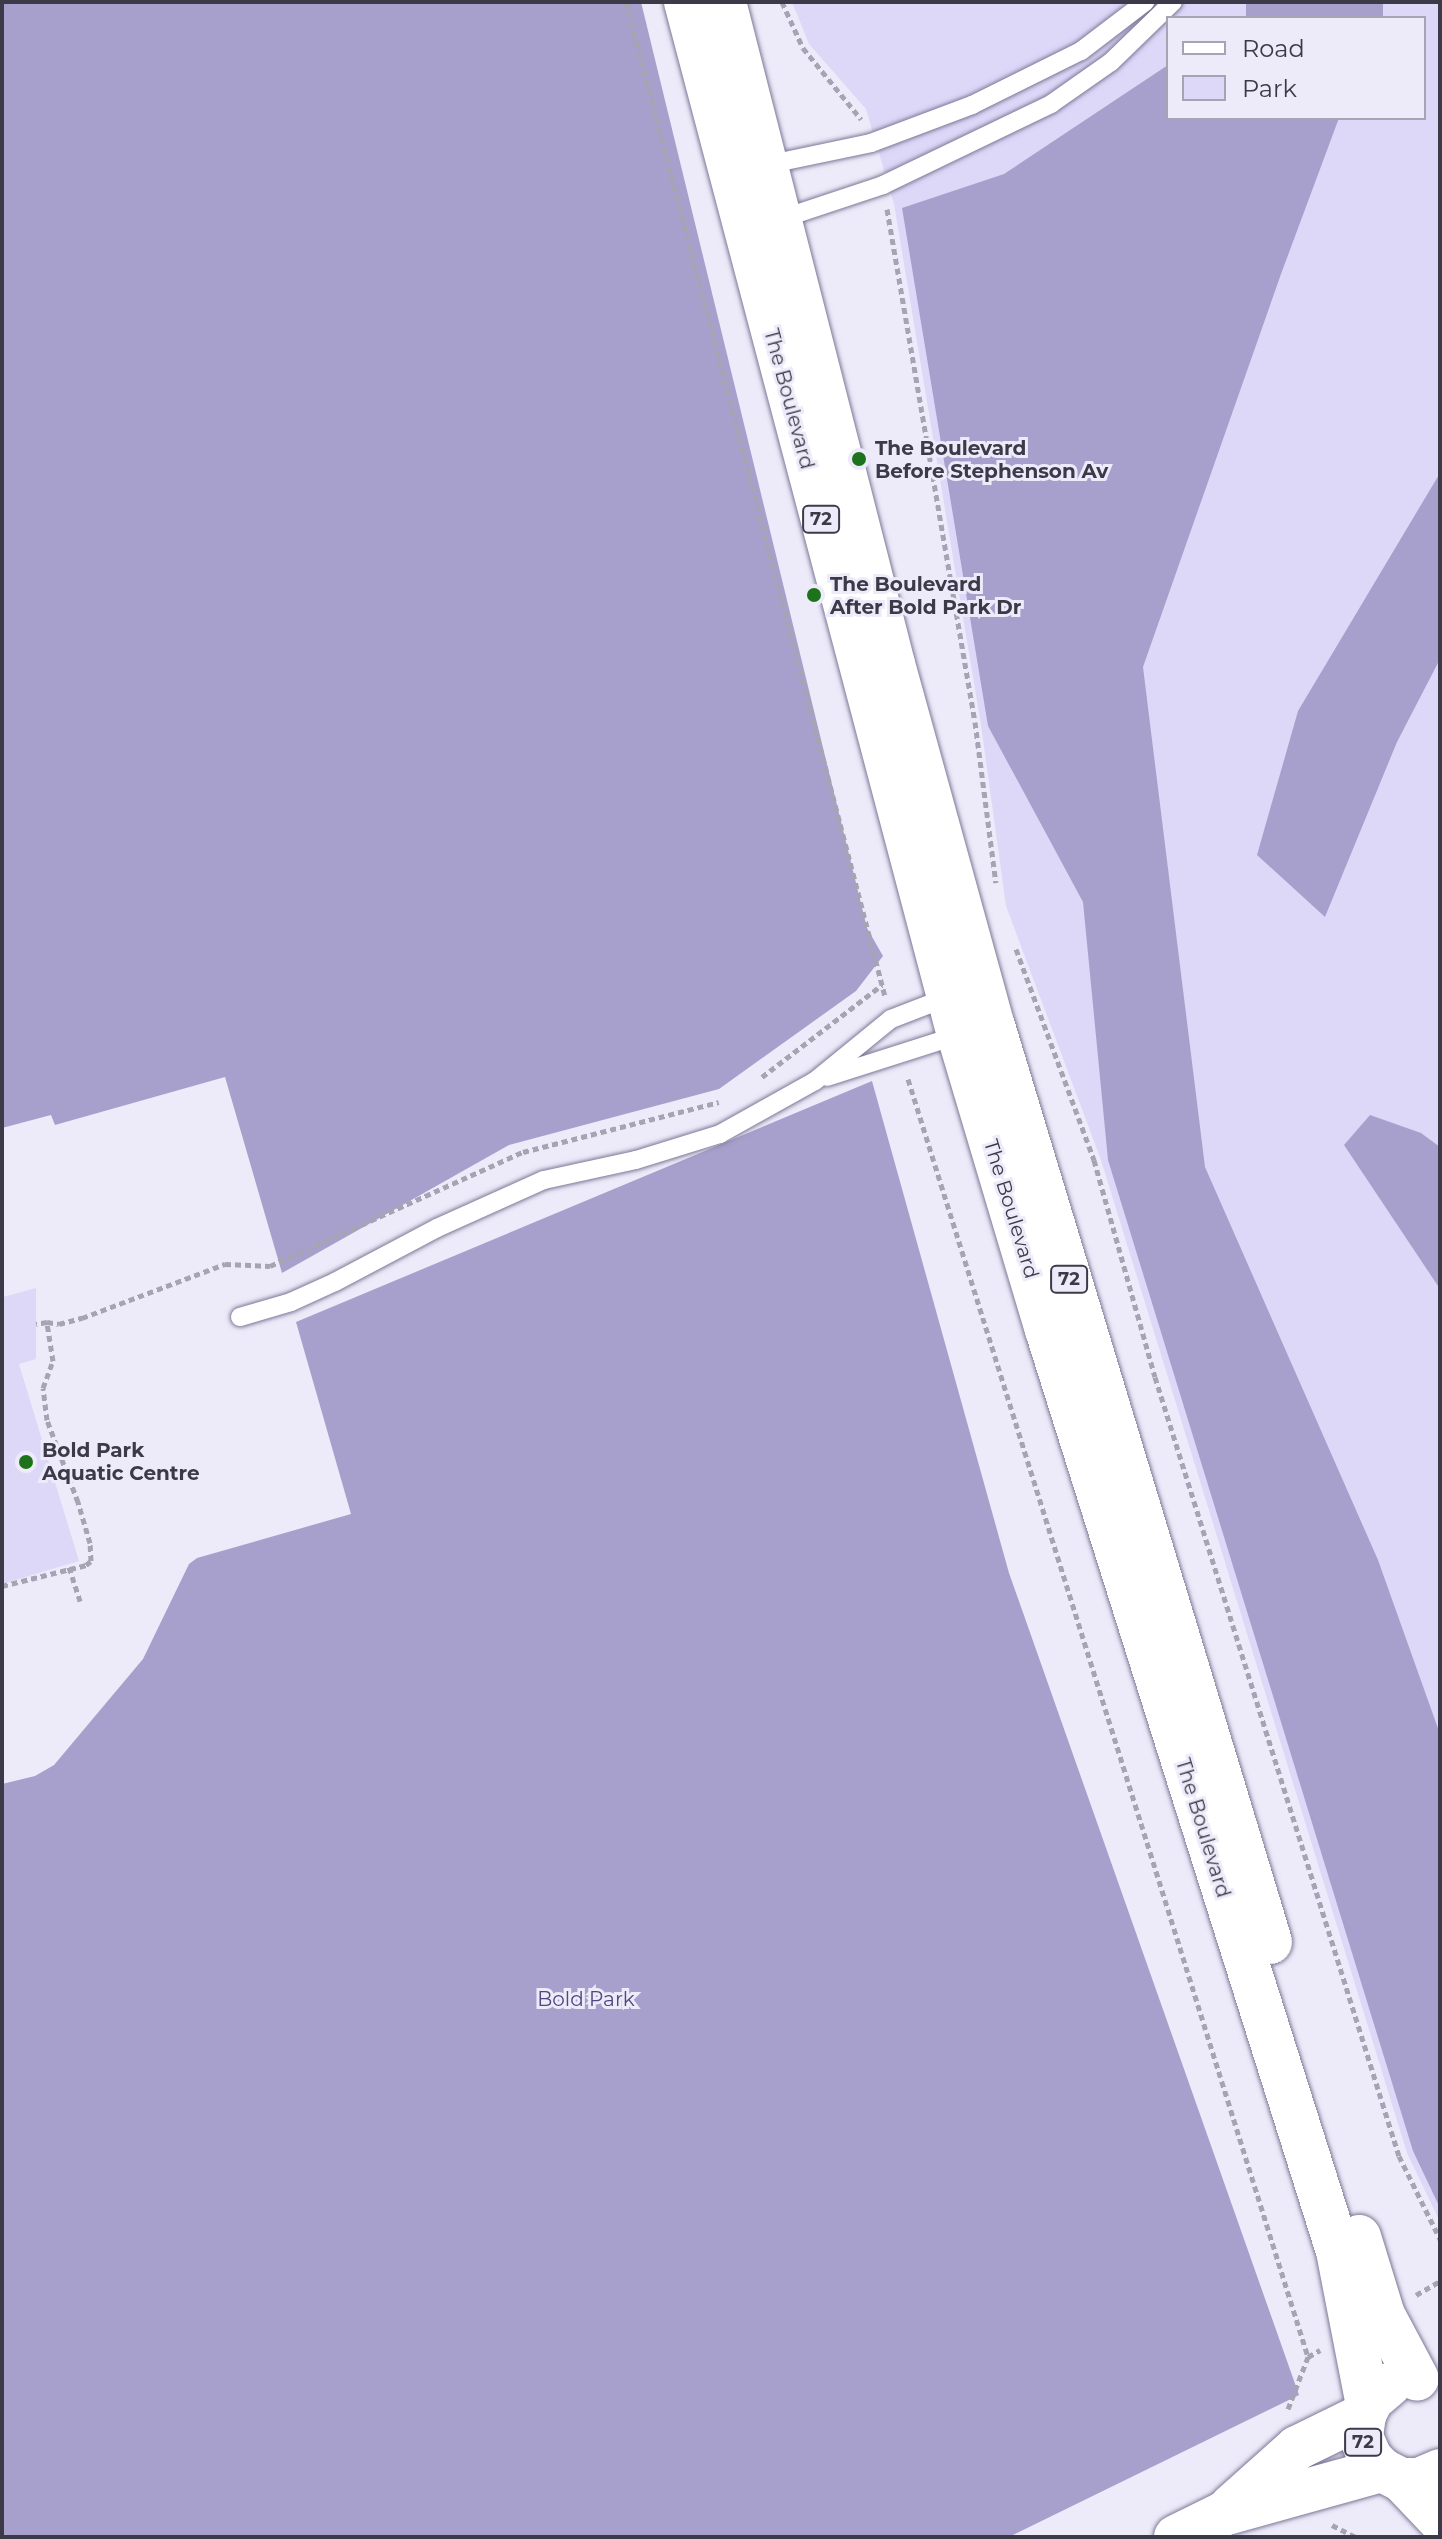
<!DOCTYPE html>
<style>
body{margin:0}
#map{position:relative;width:1442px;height:2539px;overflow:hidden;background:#edebf9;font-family:Montserrat,sans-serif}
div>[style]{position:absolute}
.green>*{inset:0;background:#ddd8f8}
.forest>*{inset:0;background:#a7a0cc;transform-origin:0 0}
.path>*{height:5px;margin-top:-2.5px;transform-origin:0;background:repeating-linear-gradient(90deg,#a6a4b2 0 6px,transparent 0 10px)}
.roads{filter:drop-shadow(0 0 2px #7d7797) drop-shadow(0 0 2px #7d7797)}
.service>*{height:18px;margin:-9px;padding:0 9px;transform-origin:9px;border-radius:9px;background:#fff}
.tertiary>*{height:44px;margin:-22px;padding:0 22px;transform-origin:22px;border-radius:22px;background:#fff}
.primary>*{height:44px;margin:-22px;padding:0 22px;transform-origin:22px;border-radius:22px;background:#fff}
.dots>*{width:22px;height:22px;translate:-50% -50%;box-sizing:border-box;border:4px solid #edebf9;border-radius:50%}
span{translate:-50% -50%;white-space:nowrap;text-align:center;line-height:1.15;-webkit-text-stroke:6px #edebf9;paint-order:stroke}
.shield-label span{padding:2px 6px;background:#edebf9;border:2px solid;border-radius:6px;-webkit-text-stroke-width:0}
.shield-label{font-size:18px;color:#3c3a48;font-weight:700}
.street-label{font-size:20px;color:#3c3a48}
.poi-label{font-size:20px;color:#3c3a48;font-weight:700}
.left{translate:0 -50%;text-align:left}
.park-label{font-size:20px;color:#544681}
.frame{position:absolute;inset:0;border:4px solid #3c3a48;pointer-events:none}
.legend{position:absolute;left:1166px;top:16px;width:260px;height:104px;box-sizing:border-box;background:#edebf9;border:2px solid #a6a4b2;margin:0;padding:10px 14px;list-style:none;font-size:24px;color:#3c3a48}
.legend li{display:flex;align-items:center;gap:16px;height:40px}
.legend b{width:40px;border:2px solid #a6a4b2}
</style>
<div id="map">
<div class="green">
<i style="clip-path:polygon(evenodd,792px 2px,1440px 2px,1440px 2222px,1407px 2153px,1101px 1160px,1006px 906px,981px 725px,894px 204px,866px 109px,809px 44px,792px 2px,1168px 18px,1424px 18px,1424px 118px,1168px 118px,1168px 18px)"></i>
<i style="clip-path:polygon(36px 1288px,36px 1359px,19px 1364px,79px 1561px,2px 1584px,2px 1293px,3px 1297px)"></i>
</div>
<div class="forest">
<i style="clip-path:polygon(2px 2px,641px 2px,867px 928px,883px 956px,856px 991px,719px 1089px,509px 1145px,282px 1273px,225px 1077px,55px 1125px,51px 1115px,2px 1128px)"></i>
<i style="left:1246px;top:2px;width:137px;height:19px"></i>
<i style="clip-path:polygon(1168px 65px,1168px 118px,1339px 118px,1281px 274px,1143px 667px,1205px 1167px,1378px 1560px,1440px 1734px,1440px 2208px,1413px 2151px,1108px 1160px,1083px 902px,988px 726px,902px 208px,1004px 174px)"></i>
<i style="clip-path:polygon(1440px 473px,1440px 659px,1397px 742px,1325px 917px,1257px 855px,1298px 711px)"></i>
<i style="clip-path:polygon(872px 1081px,1009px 1573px,1299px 2395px,1009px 2537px,2px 2537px,2px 1784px,35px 1776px,54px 1765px,143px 1659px,189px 1564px,197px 1558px,351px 1514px,296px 1322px)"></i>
<i style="clip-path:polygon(1370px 1115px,1421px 1133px,1440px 1147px,1440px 1289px,1344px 1145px)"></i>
</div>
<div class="path">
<i style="left:626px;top:2px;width:1027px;rotate:75.4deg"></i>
<i style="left:782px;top:2px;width:51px;rotate:65.5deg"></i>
<i style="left:803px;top:48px;width:92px;rotate:50.8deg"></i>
<i style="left:887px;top:209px;width:520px;rotate:80.27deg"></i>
<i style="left:975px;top:722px;width:162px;rotate:82.6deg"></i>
<i style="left:1016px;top:949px;width:225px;rotate:69.7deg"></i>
<i style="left:1094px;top:1160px;width:225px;rotate:74.3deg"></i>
<i style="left:1155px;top:1377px;width:816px;rotate:72.61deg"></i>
<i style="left:1399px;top:2156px;width:93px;rotate:63.7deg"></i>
<i style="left:762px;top:1077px;width:151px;rotate:-37.5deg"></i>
<i style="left:908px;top:1079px;width:1339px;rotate:72.62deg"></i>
<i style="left:47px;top:1322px;width:12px;rotate:9deg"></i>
<i style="left:59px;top:1324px;width:24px;rotate:-15deg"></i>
<i style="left:82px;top:1318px;width:153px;rotate:-20.7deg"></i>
<i style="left:225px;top:1264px;width:45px;rotate:2.5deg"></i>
<i style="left:270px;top:1266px;width:277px;rotate:-24.3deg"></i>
<i style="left:523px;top:1152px;width:202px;rotate:-14.3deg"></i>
<i style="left:69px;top:1567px;width:36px;rotate:72deg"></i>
<i style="left:2px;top:1586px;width:87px;rotate:-14deg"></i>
<i style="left:86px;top:1565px;width:6px;rotate:-39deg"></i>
<i style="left:91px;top:1561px;width:18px;rotate:-93deg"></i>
<i style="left:90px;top:1543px;width:43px;rotate:-106.3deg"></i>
<i style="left:78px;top:1502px;width:88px;rotate:-110.7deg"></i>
<i style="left:47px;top:1420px;width:32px;rotate:-97deg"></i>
<i style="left:43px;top:1388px;width:29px;rotate:-70deg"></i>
<i style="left:53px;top:1361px;width:39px;rotate:-99deg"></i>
<i style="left:47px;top:1322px;width:11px;rotate:170deg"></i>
<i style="left:1416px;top:2295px;width:28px;rotate:-30deg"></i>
<i style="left:1288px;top:2409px;width:56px;rotate:-69deg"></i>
<i style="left:1308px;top:2357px;width:14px;rotate:-30deg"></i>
<i style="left:1332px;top:2525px;width:27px;rotate:27deg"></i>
</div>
<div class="roads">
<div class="service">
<i style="left:766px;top:165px;width:107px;rotate:-11.8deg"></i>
<i style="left:871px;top:143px;width:108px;rotate:-20.6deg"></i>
<i style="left:972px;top:105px;width:122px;rotate:-26.4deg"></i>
<i style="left:1081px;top:51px;width:81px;rotate:-37.4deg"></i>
<i style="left:778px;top:220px;width:111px;rotate:-18.4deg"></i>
<i style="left:883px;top:185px;width:187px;rotate:-25.7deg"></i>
<i style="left:1051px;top:104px;width:73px;rotate:-35deg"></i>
<i style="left:1111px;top:62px;width:86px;rotate:-44.1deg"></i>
<i style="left:827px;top:1077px;width:139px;rotate:-17.7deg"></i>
<i style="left:240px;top:1317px;width:53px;rotate:-16.4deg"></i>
<i style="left:291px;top:1302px;width:48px;rotate:-24.4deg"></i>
<i style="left:335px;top:1282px;width:115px;rotate:-27.9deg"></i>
<i style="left:437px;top:1228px;width:117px;rotate:-24.2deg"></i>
<i style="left:544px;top:1180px;width:94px;rotate:-12.3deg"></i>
<i style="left:636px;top:1160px;width:88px;rotate:-17.2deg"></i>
<i style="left:720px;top:1134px;width:109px;rotate:-29.2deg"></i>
<i style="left:815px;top:1081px;width:98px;rotate:-39.2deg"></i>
<i style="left:891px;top:1019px;width:61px;rotate:-21.1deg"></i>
</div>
<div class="tertiary">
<i style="left:1231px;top:2507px;width:89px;rotate:-41.8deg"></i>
<i style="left:1297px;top:2448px;width:75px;rotate:-26.2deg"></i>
<i style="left:1176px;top:2537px;width:52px;rotate:-26.1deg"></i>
<i style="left:1223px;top:2514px;width:165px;rotate:-15.5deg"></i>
</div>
<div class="primary">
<i style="left:686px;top:2px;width:1068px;rotate:75.2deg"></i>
<i style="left:959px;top:1035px;width:308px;rotate:73.4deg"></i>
<i style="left:1047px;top:1330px;width:966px;rotate:72.47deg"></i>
<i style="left:1338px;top:2251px;width:158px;rotate:79deg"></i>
<i style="left:724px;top:2px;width:683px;rotate:75.68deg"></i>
<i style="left:893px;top:664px;width:376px;rotate:74.6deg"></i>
<i style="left:993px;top:1026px;width:957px;rotate:73.17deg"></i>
<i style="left:1359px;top:2237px;width:82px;rotate:72.9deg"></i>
<i style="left:1383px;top:2315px;width:72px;rotate:62deg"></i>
<i style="left:1389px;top:2385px;width:23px;rotate:140deg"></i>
<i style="left:1371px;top:2400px;width:17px;rotate:115deg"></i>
<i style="left:1364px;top:2415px;width:22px;rotate:98deg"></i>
<i style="left:1361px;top:2437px;width:24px;rotate:66deg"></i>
<i style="left:1371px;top:2459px;width:16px;rotate:45deg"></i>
<i style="left:1382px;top:2470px;width:22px;rotate:27deg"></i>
<i style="left:1402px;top:2480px;width:17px"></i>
<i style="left:1419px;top:2480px;width:23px;rotate:-23deg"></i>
<i style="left:1402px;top:2480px;width:55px;rotate:46.5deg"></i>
</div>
</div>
<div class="dots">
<i style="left:859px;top:459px;background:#1d721b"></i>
<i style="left:814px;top:595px;background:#1d721b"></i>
<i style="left:26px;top:1462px;background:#1d721b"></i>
</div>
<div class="shield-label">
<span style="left:821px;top:519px">72</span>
<span style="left:1069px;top:1279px">72</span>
<span style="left:1363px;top:2442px">72</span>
</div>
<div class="street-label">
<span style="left:789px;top:399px;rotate:75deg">The Boulevard</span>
<span style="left:1011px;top:1209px;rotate:73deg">The Boulevard</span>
<span style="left:1203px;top:1828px;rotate:73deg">The Boulevard</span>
</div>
<div class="poi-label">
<span class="left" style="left:875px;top:460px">The Boulevard<br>Before Stephenson Av</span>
<span class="left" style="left:830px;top:596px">The Boulevard<br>After Bold Park Dr</span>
<span class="left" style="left:42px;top:1462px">Bold Park<br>Aquatic Centre</span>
</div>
<div class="park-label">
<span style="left:586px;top:1999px">Bold Park</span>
</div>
<div class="frame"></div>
<ul class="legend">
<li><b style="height:10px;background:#fff"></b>Road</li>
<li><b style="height:22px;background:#ddd8f8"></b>Park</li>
</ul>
</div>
